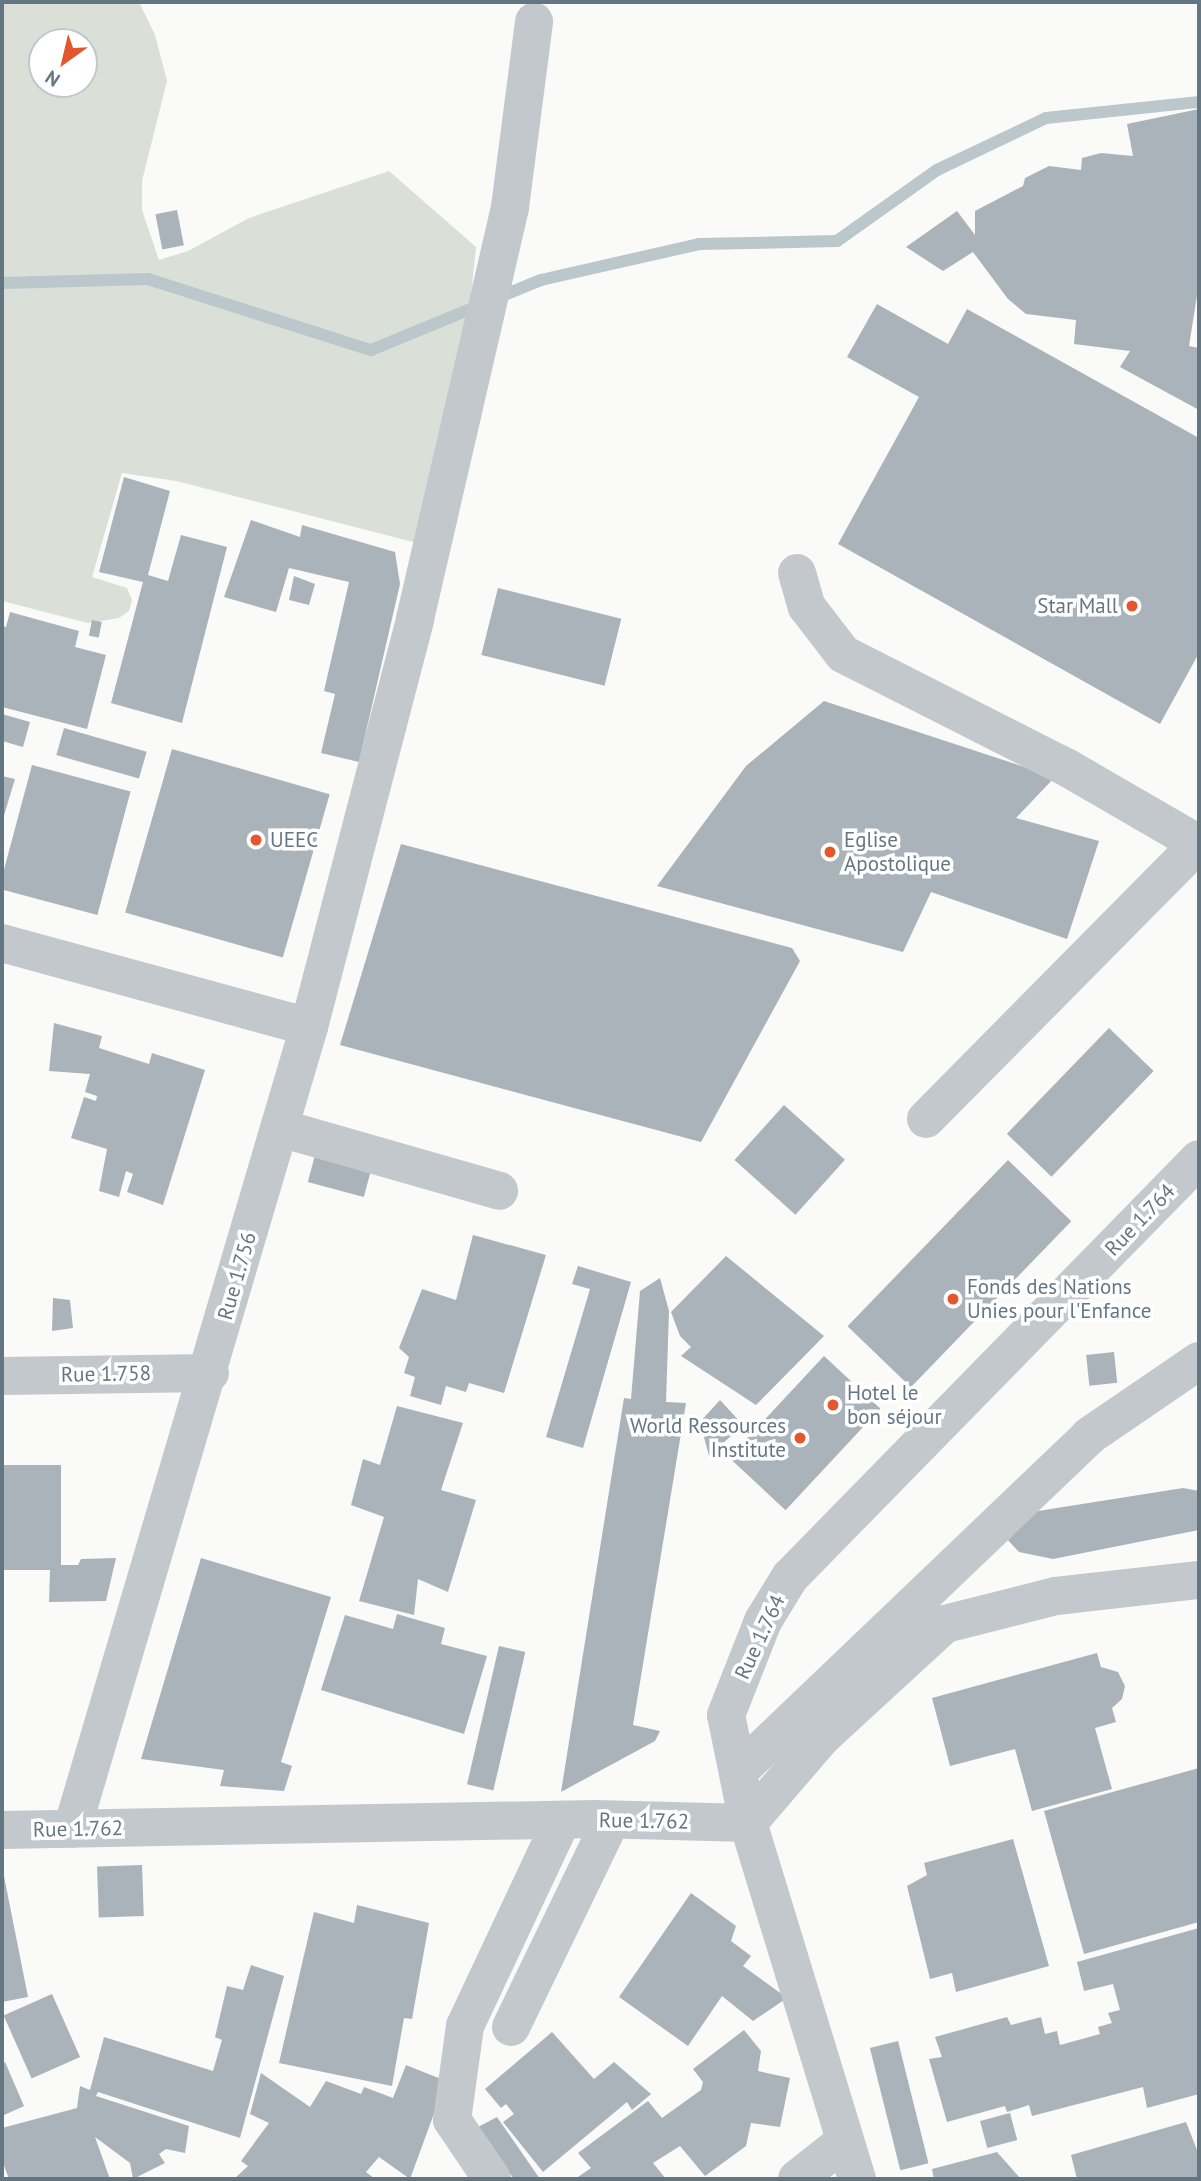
<!DOCTYPE html>
<meta charset="utf-8">
<style>
body{margin:0}
#map{position:relative;width:1201px;height:2181px;overflow:hidden;background:#fafaf8;font-family:"PT Sans",sans-serif}
div>[style]{position:absolute}
.green>*{inset:0;background:#dadfd7}
.stream>*{height:12px;margin:-6px;padding:0 6px;transform-origin:6px;border-radius:6px;background:#bbc7cb}
.building>*{inset:0;background:#aab3b9;transform-origin:0 0}
.minor>*{height:38px;margin:-19px;padding:0 19px;transform-origin:19px;border-radius:19px;background:#c3c8cc}
.dots>*{width:19px;height:19px;translate:-50% -50%;box-sizing:border-box;border:4px solid #fff;border-radius:50%}
span{translate:-50% -50%;white-space:nowrap;text-align:center;line-height:1.15;-webkit-text-stroke:7px #fff;paint-order:stroke}
.poi-label{font-size:21px;color:#657683}
.right{translate:-100% -50%;text-align:right}
.left{translate:0 -50%;text-align:left}
.street-label{font-size:21px;color:#657683}
.frame{position:absolute;inset:0;border:4px solid #657683;pointer-events:none}
.north{position:absolute;left:28px;top:28px;width:70px;height:70px;box-sizing:border-box;background:#fff;border:2px solid #c1c8cd;border-radius:50%;rotate:214deg;font-size:19px;font-weight:700;line-height:28px;text-align:center;color:#657683}
.north::after{content:'';display:block;margin:auto;width:24px;height:32px;background:#e4572e;clip-path:polygon(50% 0,100% 100%,50% 72%,0 100%)}
</style>
<div id="map">
<div class="green">
<i style="clip-path:polygon(evenodd,2px 2px,140px 4px,155px 35px,167px 81px,142px 181px,142px 210px,159px 260px,188px 251px,249px 218px,389px 171px,476px 247px,459px 411px,417px 543px,176px 481px,122px 473px,92px 577px,127px 588px,132px 600px,129px 611px,119px 618px,88px 623px,2px 601px,2px 2px,42px 42px,84px 42px,84px 84px,42px 84px,42px 42px)"></i>
</div>
<div class="stream">
<i style="left:2px;top:283px;width:146px;rotate:-1.6deg"></i>
<i style="left:148px;top:279px;width:234px;rotate:17.7deg"></i>
<i style="left:371px;top:350px;width:184px;rotate:-22.4deg"></i>
<i style="left:541px;top:280px;width:162px;rotate:-12.8deg"></i>
<i style="left:699px;top:244px;width:138px;rotate:-1.2deg"></i>
<i style="left:837px;top:241px;width:123px;rotate:-35.4deg"></i>
<i style="left:937px;top:170px;width:121px;rotate:-25.5deg"></i>
<i style="left:1046px;top:118px;width:154px;rotate:-6deg"></i>
</div>
<div class="building">
<i style="clip-path:polygon(1199px 109px,1199px 283px,1189px 346px,1199px 348px,1199px 410px,1120px 367px,1130px 351px,1074px 344px,1076px 320px,1026px 314px,1008px 299px,973px 252px,943px 271px,906px 247px,957px 211px,975px 235px,975px 211px,1023px 186px,1025px 178px,1049px 166px,1081px 170px,1082px 158px,1101px 153px,1133px 156px,1127px 124px)"></i>
<i style="left:177px;top:210px;width:36px;height:22px;rotate:79deg"></i>
<i style="clip-path:polygon(877px 304px,948px 344px,967px 309px,1199px 438px,1199px 653px,1160px 724px,838px 544px,919px 397px,847px 357px)"></i>
<i style="clip-path:polygon(124px 477px,170px 491px,148px 575px,168px 581px,181px 535px,227px 547px,182px 723px,111px 703px,143px 582px,99px 572px)"></i>
<i style="clip-path:polygon(251px 520px,300px 537px,302px 525px,395px 552px,400px 584px,359px 762px,321px 753px,335px 694px,324px 691px,349px 582px,289px 568px,276px 612px,224px 597px)"></i>
<i style="clip-path:polygon(294px 576px,315px 584px,309px 605px,289px 600px)"></i>
<i style="left:498px;top:588px;width:127px;height:69px;rotate:14deg"></i>
<i style="clip-path:polygon(10px 612px,79px 631px,75px 647px,106px 655px,87px 729px,2px 707px,2px 626px,6px 627px)"></i>
<i style="left:92px;top:620px;width:10px;height:16px;rotate:11deg"></i>
<i style="clip-path:polygon(824px 701px,1055px 777px,1016px 818px,1099px 841px,1067px 939px,931px 892px,903px 952px,657px 886px,746px 766px)"></i>
<i style="clip-path:polygon(2px 714px,30px 722px,23px 747px,2px 741px)"></i>
<i style="left:64px;top:728px;width:86px;height:28px;rotate:16deg"></i>
<i style="left:172px;top:749px;width:164px;height:170px;rotate:16deg"></i>
<i style="left:32px;top:765px;width:102px;height:128px;rotate:15deg"></i>
<i style="clip-path:polygon(2px 776px,15px 779px,2px 822px)"></i>
<i style="clip-path:polygon(401px 844px,792px 948px,800px 961px,701px 1142px,340px 1045px)"></i>
<i style="clip-path:polygon(54px 1023px,102px 1036px,99px 1048px,149px 1064px,152px 1053px,205px 1070px,163px 1205px,127px 1192px,133px 1174px,126px 1171px,119px 1197px,99px 1191px,107px 1149px,71px 1138px,84px 1097px,96px 1101px,97px 1096px,85px 1092px,90px 1074px,49px 1071px)"></i>
<i style="left:1109px;top:1028px;width:62px;height:147px;rotate:44deg"></i>
<i style="left:784px;top:1105px;width:82px;height:74px;rotate:42deg"></i>
<i style="left:315px;top:1155px;width:58px;height:28px;rotate:15deg"></i>
<i style="left:1008px;top:1160px;width:88px;height:231px;rotate:44deg"></i>
<i style="clip-path:polygon(473px 1235px,546px 1255px,504px 1393px,469px 1383px,466px 1392px,446px 1386px,441px 1405px,410px 1396px,415px 1377px,404px 1373px,409px 1357px,399px 1348px,422px 1289px,456px 1300px)"></i>
<i style="clip-path:polygon(726px 1256px,824px 1336px,756px 1405px,681px 1356px,691px 1347px,680px 1336px,671px 1312px)"></i>
<i style="clip-path:polygon(578px 1266px,631px 1282px,583px 1448px,546px 1437px,590px 1289px,572px 1284px)"></i>
<i style="clip-path:polygon(660px 1278px,669px 1311px,666px 1402px,686px 1403px,633px 1725px,660px 1731px,655px 1741px,561px 1792px,624px 1398px,631px 1399px,640px 1291px)"></i>
<i style="clip-path:polygon(53px 1298px,70px 1300px,73px 1328px,52px 1331px)"></i>
<i style="left:1114px;top:1352px;width:31px;height:28px;rotate:84deg"></i>
<i style="left:824px;top:1356px;width:77px;height:139px;rotate:43deg"></i>
<i style="clip-path:polygon(720px 1400px,743px 1425px,709px 1456px,700px 1422px)"></i>
<i style="clip-path:polygon(397px 1406px,463px 1423px,441px 1490px,476px 1500px,448px 1592px,418px 1579px,414px 1615px,359px 1601px,384px 1517px,351px 1505px,363px 1459px,380px 1465px)"></i>
<i style="clip-path:polygon(2px 1465px,61px 1465px,61px 1565px,78px 1565px,81px 1559px,116px 1558px,106px 1601px,49px 1602px,50px 1570px,2px 1570px)"></i>
<i style="clip-path:polygon(1183px 1488px,1199px 1491px,1199px 1530px,1053px 1559px,1019px 1552px,1006px 1538px,1000px 1517px)"></i>
<i style="clip-path:polygon(201px 1558px,331px 1597px,281px 1762px,292px 1766px,284px 1791px,220px 1786px,224px 1770px,141px 1759px)"></i>
<i style="clip-path:polygon(397px 1614px,445px 1628px,441px 1644px,487px 1656px,464px 1734px,321px 1690px,345px 1615px,393px 1629px)"></i>
<i style="left:499px;top:1646px;width:27px;height:142px;rotate:13deg"></i>
<i style="clip-path:polygon(1097px 1653px,1101px 1667px,1118px 1672px,1125px 1686px,1122px 1699px,1112px 1708px,1116px 1722px,1095px 1728px,1112px 1789px,1032px 1811px,1015px 1749px,950px 1766px,932px 1698px)"></i>
<i style="clip-path:polygon(1199px 1768px,1199px 1922px,1084px 1954px,1044px 1811px)"></i>
<i style="clip-path:polygon(1013px 1839px,1049px 1966px,956px 1992px,952px 1973px,930px 1979px,907px 1886px,927px 1875px,924px 1863px)"></i>
<i style="left:142px;top:1865px;width:51px;height:45px;rotate:88deg"></i>
<i style="clip-path:polygon(2px 1866px,28px 1997px,2px 2002px)"></i>
<i style="clip-path:polygon(691px 1893px,736px 1926px,731px 1941px,751px 1956px,743px 1966px,787px 1998px,753px 2021px,722px 1996px,688px 2046px,619px 1997px)"></i>
<i style="clip-path:polygon(357px 1905px,429px 1923px,412px 2019px,404px 2018px,392px 2086px,279px 2063px,314px 1912px,354px 1923px)"></i>
<i style="clip-path:polygon(1199px 1928px,1199px 2094px,1147px 2108px,1143px 2087px,1032px 2116px,1029px 2105px,1007px 2112px,1005px 2106px,947px 2122px,929px 2059px,942px 2057px,935px 2037px,1007px 2017px,1011px 2025px,1041px 2017px,1045px 2034px,1057px 2031px,1060px 2045px,1100px 2034px,1098px 2027px,1112px 2023px,1108px 2013px,1120px 2010px,1113px 1984px,1084px 1991px,1077px 1962px)"></i>
<i style="clip-path:polygon(251px 1965px,284px 1976px,240px 2138px,98px 2092px,96px 2096px,189px 2126px,185px 2153px,166px 2149px,159px 2154px,165px 2163px,133px 2179px,130px 2163px,95px 2137px,110px 2179px,9px 2179px,2px 2160px,2px 2128px,77px 2108px,80px 2086px,90px 2090px,104px 2037px,213px 2071px,222px 2040px,215px 2037px,227px 1986px,243px 1990px)"></i>
<i style="left:52px;top:1994px;width:69px;height:53px;rotate:66deg"></i>
<i style="clip-path:polygon(744px 2030px,761px 2051px,758px 2071px,790px 2078px,780px 2127px,751px 2123px,746px 2146px,705px 2176px,680px 2146px,653px 2163px,666px 2179px,575px 2179px,591px 2168px,578px 2153px,648px 2101px,662px 2118px,701px 2090px,703px 2082px,693px 2069px)"></i>
<i style="clip-path:polygon(552px 2032px,594px 2079px,614px 2062px,651px 2094px,632px 2110px,627px 2102px,543px 2172px,503px 2122px,514px 2114px,506px 2104px,501px 2108px,485px 2089px)"></i>
<i style="left:898px;top:2041px;width:126px;height:29px;rotate:76deg"></i>
<i style="clip-path:polygon(5px 2062px,24px 2106px,2px 2116px,2px 2064px)"></i>
<i style="clip-path:polygon(406px 2065px,446px 2081px,410px 2179px,379px 2157px,366px 2172px,375px 2179px,234px 2179px,248px 2166px,241px 2161px,269px 2123px,250px 2114px,261px 2073px,310px 2107px,326px 2081px,361px 2094px,364px 2087px,393px 2098px)"></i>
<i style="left:1010px;top:2113px;width:28px;height:31px;rotate:75deg"></i>
<i style="clip-path:polygon(497px 2117px,540px 2179px,514px 2179px,476px 2128px)"></i>
<i style="clip-path:polygon(1186px 2122px,1199px 2155px,1199px 2179px,1077px 2179px,1071px 2155px)"></i>
<i style="clip-path:polygon(997px 2152px,1021px 2179px,934px 2179px,932px 2169px)"></i>
</div>
<div class="minor">
<i style="left:797px;top:573px;width:35px;rotate:74deg"></i>
<i style="left:807px;top:607px;width:59px;rotate:52.5deg"></i>
<i style="left:843px;top:654px;width:250px;rotate:26.9deg"></i>
<i style="left:1066px;top:767px;width:154px;rotate:30.1deg"></i>
<i style="left:2px;top:943px;width:318px;rotate:15.3deg"></i>
<i style="left:309px;top:1027px;width:836px;rotate:106.46deg"></i>
<i style="left:309px;top:1027px;width:422px;rotate:-75.4deg"></i>
<i style="left:415px;top:619px;width:423px;rotate:-77deg"></i>
<i style="left:510px;top:207px;width:187px;rotate:-82.6deg"></i>
<i style="left:926px;top:1119px;width:387px;rotate:-45.3deg"></i>
<i style="left:280px;top:1128px;width:228px;rotate:16deg"></i>
<i style="left:2px;top:1376px;width:208px;rotate:-0.8deg"></i>
<i style="left:739px;top:1771px;width:484px;rotate:-43.7deg"></i>
<i style="left:1089px;top:1436px;width:133px;rotate:-34.3deg"></i>
<i style="left:2px;top:1830px;width:593px;rotate:-1.06deg"></i>
<i style="left:595px;top:1819px;width:153px;rotate:1.5deg"></i>
<i style="left:748px;top:1823px;width:113px;rotate:-49.3deg"></i>
<i style="left:822px;top:1737px;width:167px;rotate:-42.6deg"></i>
<i style="left:945px;top:1624px;width:114px;rotate:-14.2deg"></i>
<i style="left:1056px;top:1596px;width:144px;rotate:-6.4deg"></i>
<i style="left:511px;top:2027px;width:230px;rotate:-64.2deg"></i>
<i style="left:492px;top:2179px;width:71px;rotate:-124.1deg"></i>
<i style="left:452px;top:2120px;width:95px;rotate:-82.1deg"></i>
<i style="left:465px;top:2026px;width:228px;rotate:-64.8deg"></i>
<i style="left:797px;top:2179px;width:61px;rotate:-38.4deg"></i>
<i style="left:857px;top:2179px;width:372px;rotate:-107deg"></i>
<i style="left:748px;top:1823px;width:110px;rotate:-101.5deg"></i>
<i style="left:726px;top:1715px;width:101px;rotate:-68.5deg"></i>
<i style="left:763px;top:1621px;width:52px;rotate:-58.5deg"></i>
<i style="left:790px;top:1577px;width:585px;rotate:-45.62deg"></i>
</div>
<div class="dots">
<i style="left:1132px;top:606px;background:#e4572e"></i>
<i style="left:256px;top:840px;background:#e4572e"></i>
<i style="left:830px;top:852px;background:#e4572e"></i>
<i style="left:953px;top:1299px;background:#e4572e"></i>
<i style="left:833px;top:1405px;background:#e4572e"></i>
<i style="left:800px;top:1438px;background:#e4572e"></i>
</div>
<div class="poi-label">
<span class="right" style="left:1118px;top:606px">Star Mall</span>
<span class="left" style="left:270px;top:840px">UEEC</span>
<span class="left" style="left:844px;top:852px">Eglise<br>Apostolique</span>
<span class="left" style="left:967px;top:1299px">Fonds des Nations<br>Unies pour l'Enfance</span>
<span class="left" style="left:847px;top:1405px">Hotel le<br>bon séjour</span>
<span class="right" style="left:786px;top:1438px">World Ressources<br>Institute</span>
</div>
<div class="street-label">
<span style="left:1140px;top:1220px;rotate:-46deg">Rue 1.764</span>
<span style="left:237px;top:1276px;rotate:-74deg">Rue 1.756</span>
<span style="left:106px;top:1374px;rotate:-1deg">Rue 1.758</span>
<span style="left:760px;top:1637px;rotate:-65deg">Rue 1.764</span>
<span style="left:644px;top:1821px;rotate:1deg">Rue 1.762</span>
<span style="left:78px;top:1829px;rotate:-1deg">Rue 1.762</span>
</div>
<div class="frame"></div>
<div class="north">N</div>
</div>
